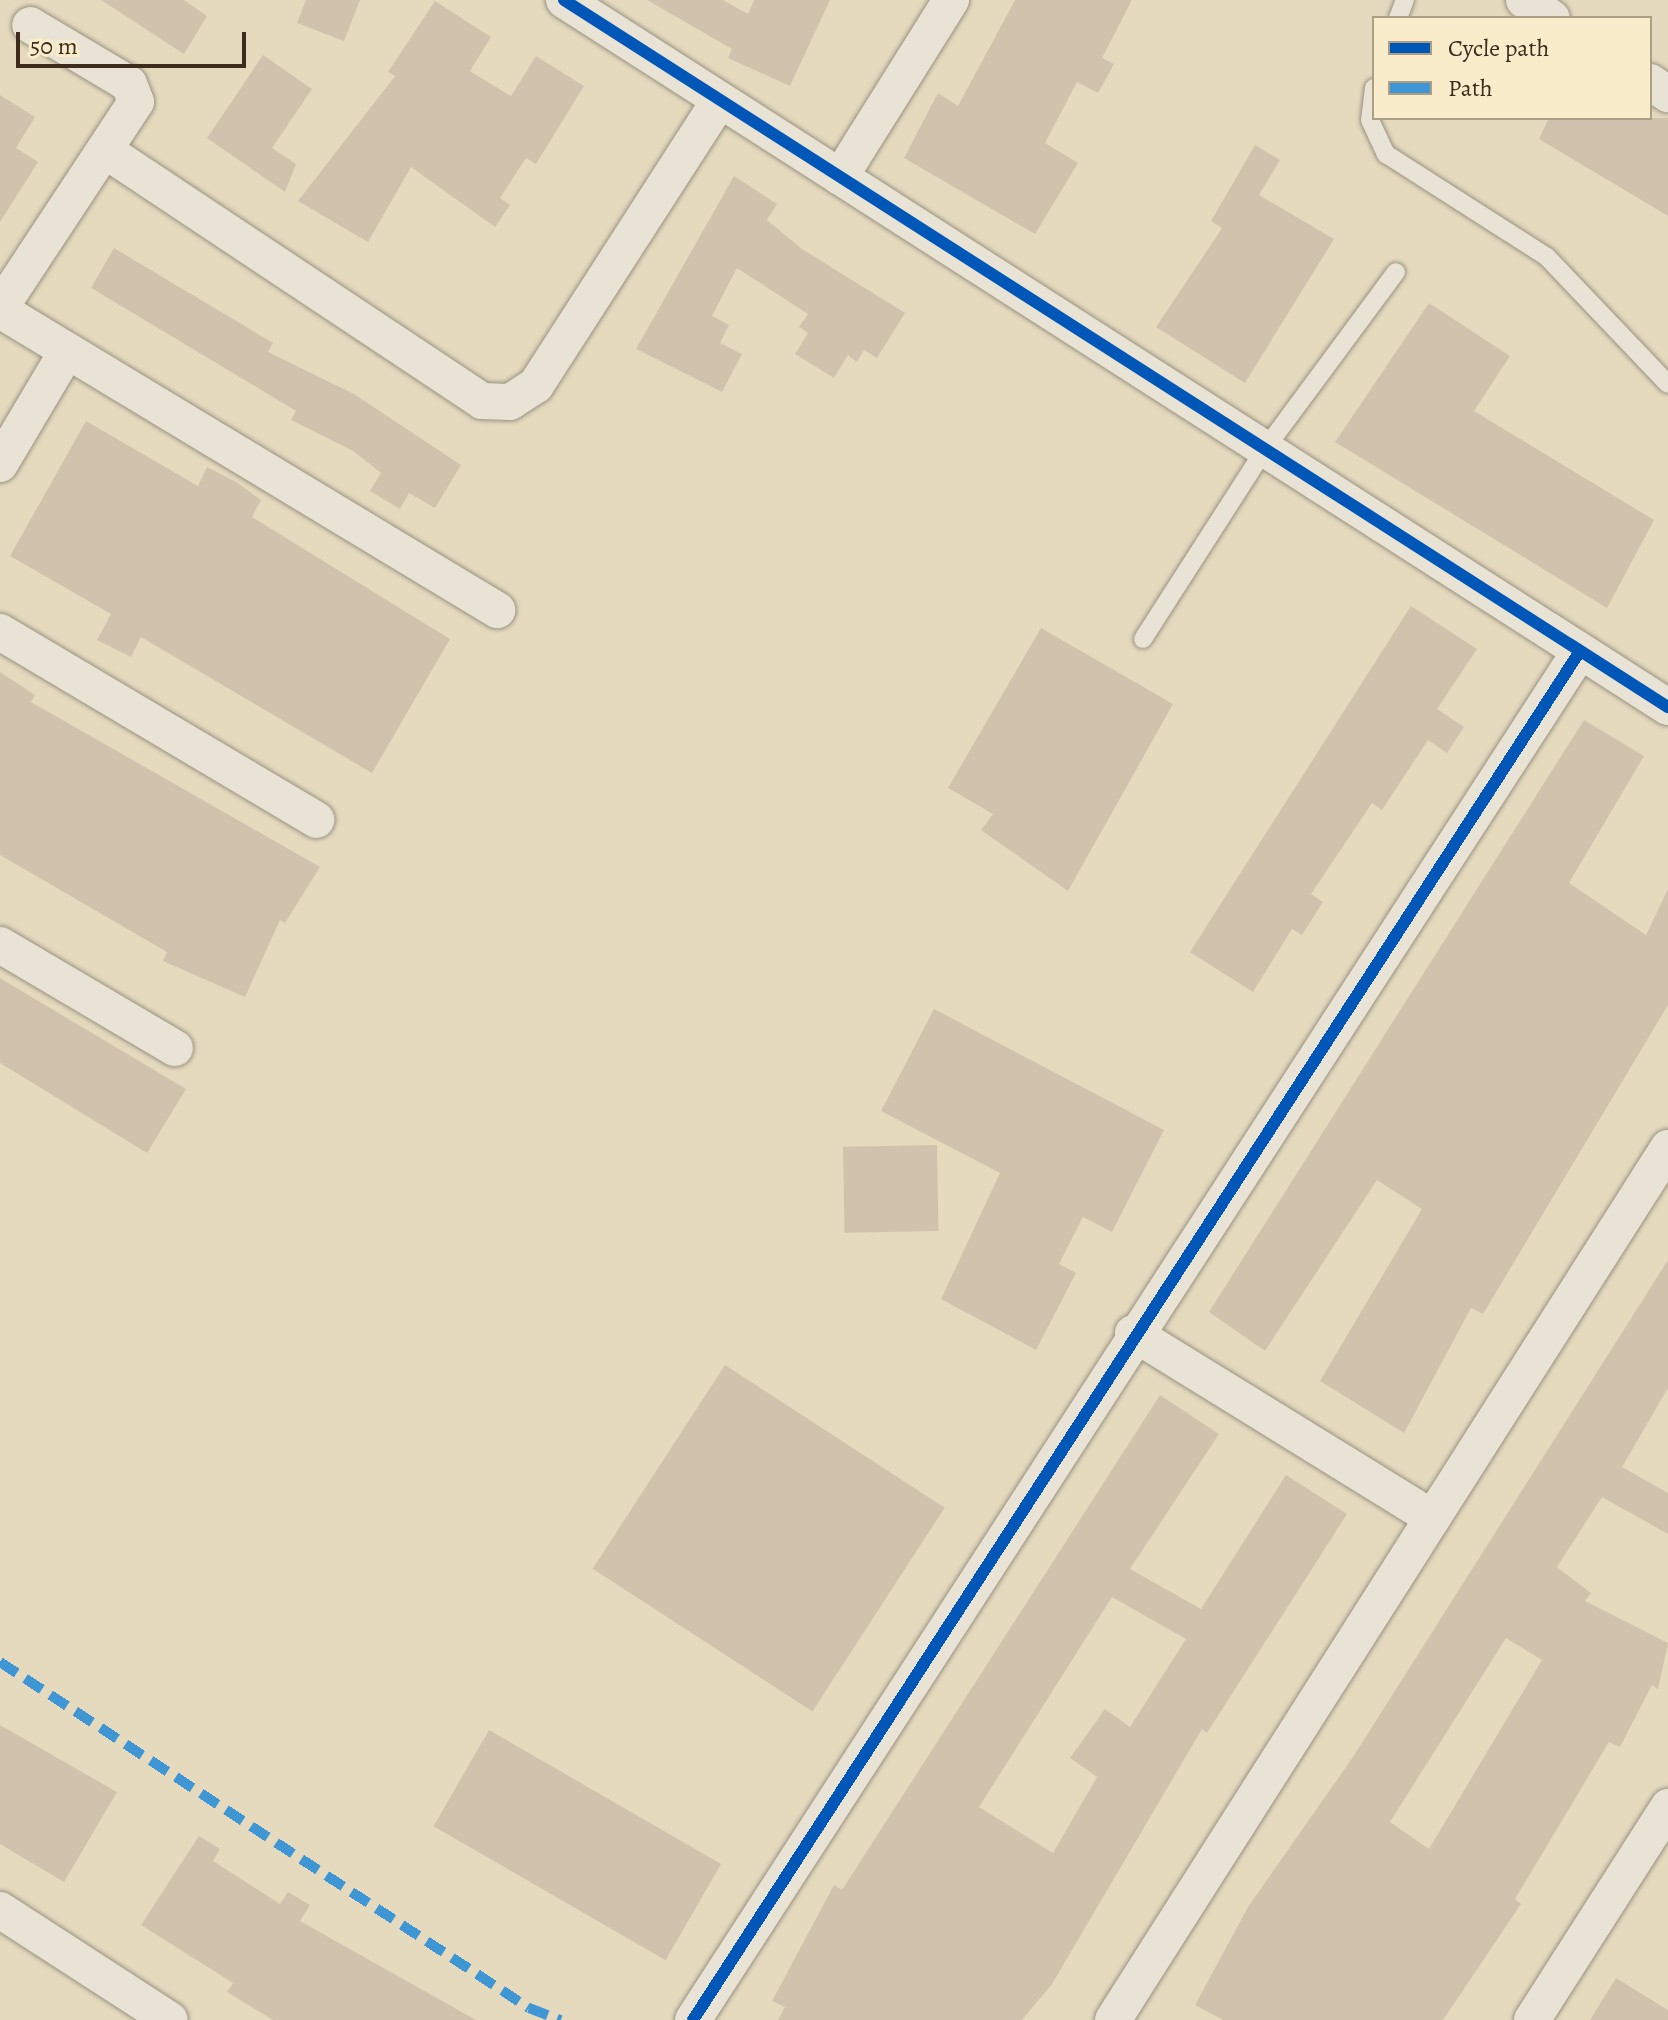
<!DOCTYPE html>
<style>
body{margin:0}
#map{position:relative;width:1668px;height:2020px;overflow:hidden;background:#e5dabe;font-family:Alegreya,serif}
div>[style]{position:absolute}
.building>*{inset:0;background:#d1c2ad;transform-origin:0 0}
.roads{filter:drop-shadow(0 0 2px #9a9281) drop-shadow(0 0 2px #9a9281)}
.lane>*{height:18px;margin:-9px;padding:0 9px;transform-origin:9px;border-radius:9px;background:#e8e3d5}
.street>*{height:36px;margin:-18px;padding:0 18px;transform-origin:18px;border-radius:18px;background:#e8e3d5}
.quiet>*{height:10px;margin-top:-5px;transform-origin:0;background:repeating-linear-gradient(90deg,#3f96d5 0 20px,transparent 0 30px)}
.cycleway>*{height:12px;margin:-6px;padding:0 6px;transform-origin:6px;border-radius:6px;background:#0057b8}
span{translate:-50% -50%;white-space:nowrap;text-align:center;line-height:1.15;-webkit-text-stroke:6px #f8ecca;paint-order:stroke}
.legend{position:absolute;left:1372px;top:16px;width:280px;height:104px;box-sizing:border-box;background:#f8ecca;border:2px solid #ad9f85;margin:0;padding:10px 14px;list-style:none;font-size:24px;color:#3d2b1d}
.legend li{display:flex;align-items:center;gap:16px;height:40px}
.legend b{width:40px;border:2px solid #ad9f85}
.scale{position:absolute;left:16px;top:32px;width:230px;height:36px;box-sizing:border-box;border:4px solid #3d2b1d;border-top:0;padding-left:10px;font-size:24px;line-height:28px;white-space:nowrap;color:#3d2b1d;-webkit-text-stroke:6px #f8ecca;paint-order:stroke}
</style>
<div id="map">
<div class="building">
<i style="clip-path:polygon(101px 0,184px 0,207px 16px,184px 54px)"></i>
<i style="clip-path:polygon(306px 0,360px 0,344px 41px,297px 23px)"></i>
<i style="clip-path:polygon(647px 0,723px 0,748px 14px,754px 0,830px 0,790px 86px,728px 58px,732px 49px)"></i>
<i style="clip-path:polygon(1015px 0,1132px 0,1102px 58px,1114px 64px,1098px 93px,1077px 82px,1045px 143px,1078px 163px,1035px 234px,904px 158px,938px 93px,958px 106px)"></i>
<i style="clip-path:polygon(435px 1px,491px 37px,470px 71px,511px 96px,536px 56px,584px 86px,536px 164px,526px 158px,500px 198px,510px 205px,495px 227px,411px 167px,368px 242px,298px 201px,395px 76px,388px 72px)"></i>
<i style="clip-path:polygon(263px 55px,312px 89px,272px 148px,296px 164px,285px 192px,207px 138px)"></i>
<i style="clip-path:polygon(0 95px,35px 117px,16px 148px,38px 162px,0 222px)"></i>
<i style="clip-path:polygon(1549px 118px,1668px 118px,1668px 216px,1539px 139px)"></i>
<i style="clip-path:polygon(1255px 145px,1280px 160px,1259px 195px,1334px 239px,1245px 383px,1156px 327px,1222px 228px,1211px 221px)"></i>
<i style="clip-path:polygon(734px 176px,777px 204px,767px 220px,802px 249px,905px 313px,877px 358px,864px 350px,857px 362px,848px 355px,834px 378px,795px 354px,808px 333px,799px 327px,808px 314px,737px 268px,712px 316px,729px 325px,720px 343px,742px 354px,722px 392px,636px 349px)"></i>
<i style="clip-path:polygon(114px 248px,273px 343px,268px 352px,354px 394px,461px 465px,435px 508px,409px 493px,400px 509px,370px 491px,381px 473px,353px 451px,291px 420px,296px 411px,91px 288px)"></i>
<i style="clip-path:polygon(1429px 303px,1510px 356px,1474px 411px,1654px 520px,1607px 608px,1335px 442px)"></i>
<i style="clip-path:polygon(86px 421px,198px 486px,207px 467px,236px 482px,261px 500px,252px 517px,450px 639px,372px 773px,141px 637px,131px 657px,97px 640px,111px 614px,10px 556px)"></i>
<i style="clip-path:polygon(1411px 606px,1477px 649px,1437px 709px,1464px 727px,1447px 753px,1428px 740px,1382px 810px,1372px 803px,1311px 894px,1323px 902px,1302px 935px,1292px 929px,1253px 992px,1190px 952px)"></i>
<i style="clip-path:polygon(1041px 628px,1173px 704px,1068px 891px,981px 830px,993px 814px,948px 788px)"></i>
<i style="clip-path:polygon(0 672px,35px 695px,31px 702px,320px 867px,285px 923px,280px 920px,245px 997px,163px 961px,167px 952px,0 855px)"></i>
<i style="clip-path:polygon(1584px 720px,1644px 756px,1569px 883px,1646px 935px,1668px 889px,1668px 1005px,1483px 1314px,1471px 1308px,1404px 1433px,1320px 1381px,1422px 1209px,1377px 1180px,1265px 1351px,1209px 1312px)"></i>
<i style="clip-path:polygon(0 978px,186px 1089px,147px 1153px,0 1063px)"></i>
<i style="clip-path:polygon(934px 1009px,1164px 1130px,1112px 1232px,1083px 1217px,1059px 1264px,1076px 1273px,1036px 1350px,941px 1299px,1000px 1173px,881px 1111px)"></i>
<i style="left:937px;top:1145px;width:86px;height:94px;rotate:89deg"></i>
<i style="clip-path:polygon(evenodd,1668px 1260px,1668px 1388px,1622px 1467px,1668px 1493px,1668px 1534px,1602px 1497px,1557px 1567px,1591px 1593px,1585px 1601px,1668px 1643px,1658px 1689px,1652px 1685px,1620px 1747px,1609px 1742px,1515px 1899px,1521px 1904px,1443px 2020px,1223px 2020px,1195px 2005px,1248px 1907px,1353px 1757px,1668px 1260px,1506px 1638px,1542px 1660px,1429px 1849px,1390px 1822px,1506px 1638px)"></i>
<i style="left:725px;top:1365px;width:262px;height:243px;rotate:33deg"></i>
<i style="clip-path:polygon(evenodd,1160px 1395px,1219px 1434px,1130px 1569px,1201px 1609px,1286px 1475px,1347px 1514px,1207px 1733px,1202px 1729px,1052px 1984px,1022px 2020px,778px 2020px,785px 2007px,772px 2001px,834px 1885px,842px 1890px,1160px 1395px,1112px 1597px,1186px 1639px,1130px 1727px,1105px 1709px,1070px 1758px,1097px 1777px,1053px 1853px,979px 1807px,1112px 1597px)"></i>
<i style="clip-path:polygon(0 1725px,117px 1792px,64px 1882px,0 1844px)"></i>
<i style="left:489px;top:1730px;width:268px;height:111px;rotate:30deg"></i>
<i style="clip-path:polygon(199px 1836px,220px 1849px,213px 1861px,280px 1904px,288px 1892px,310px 1905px,300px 1921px,476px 2020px,273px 2020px,227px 1992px,233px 1983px,141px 1925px)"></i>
<i style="clip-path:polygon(1616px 1978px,1668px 2010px,1668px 2020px,1590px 2020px)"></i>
</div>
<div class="roads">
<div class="lane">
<i style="left:1398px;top:18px;width:19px;rotate:-69deg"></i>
<i style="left:1374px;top:88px;width:32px;rotate:97deg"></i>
<i style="left:1370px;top:120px;width:38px;rotate:65deg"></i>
<i style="left:1386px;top:154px;width:191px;rotate:32.6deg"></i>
<i style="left:1547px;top:257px;width:175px;rotate:46.4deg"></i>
<i style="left:1143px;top:639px;width:226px;rotate:-57.3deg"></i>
<i style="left:1265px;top:449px;width:220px;rotate:-53.5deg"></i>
</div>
<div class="street">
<i style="left:564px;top:0;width:1311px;rotate:32.64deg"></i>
<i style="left:1524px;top:0;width:33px;rotate:33deg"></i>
<i style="left:1650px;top:82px;width:22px;rotate:34deg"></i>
<i style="left:109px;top:153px;width:448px;rotate:33.6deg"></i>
<i style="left:482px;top:401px;width:28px;rotate:2deg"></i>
<i style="left:510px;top:402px;width:31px;rotate:-33deg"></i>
<i style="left:536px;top:385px;width:339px;rotate:-57.2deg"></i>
<i style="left:840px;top:177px;width:209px;rotate:-57.9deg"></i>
<i style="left:0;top:308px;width:247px;rotate:-56.6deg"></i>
<i style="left:136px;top:102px;width:19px;rotate:-111deg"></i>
<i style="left:129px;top:84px;width:115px;rotate:-149.2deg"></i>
<i style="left:0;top:310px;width:581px;rotate:31.12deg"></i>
<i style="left:0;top:464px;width:131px;rotate:-59.3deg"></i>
<i style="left:0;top:632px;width:368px;rotate:30.7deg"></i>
<i style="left:0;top:945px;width:203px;rotate:30.5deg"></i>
<i style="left:1133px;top:1333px;width:352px;rotate:31.7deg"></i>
<i style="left:0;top:1910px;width:202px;rotate:32.9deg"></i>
<i style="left:693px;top:2020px;width:1631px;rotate:-57.06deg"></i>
<i style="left:1113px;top:2020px;width:1034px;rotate:-57.52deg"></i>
<i style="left:1532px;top:2020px;width:253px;rotate:-57.4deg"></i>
</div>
</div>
<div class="quiet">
<i style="left:0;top:1662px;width:632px;rotate:33.19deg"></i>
<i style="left:529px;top:2008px;width:34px;rotate:21deg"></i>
</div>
<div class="cycleway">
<i style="left:564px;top:0;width:1311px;rotate:32.64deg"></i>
<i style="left:693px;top:2020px;width:1631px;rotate:-57.06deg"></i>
</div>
<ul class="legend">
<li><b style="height:10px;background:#0057b8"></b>Cycle path</li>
<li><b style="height:10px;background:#3f96d5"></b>Path</li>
</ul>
<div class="scale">50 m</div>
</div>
